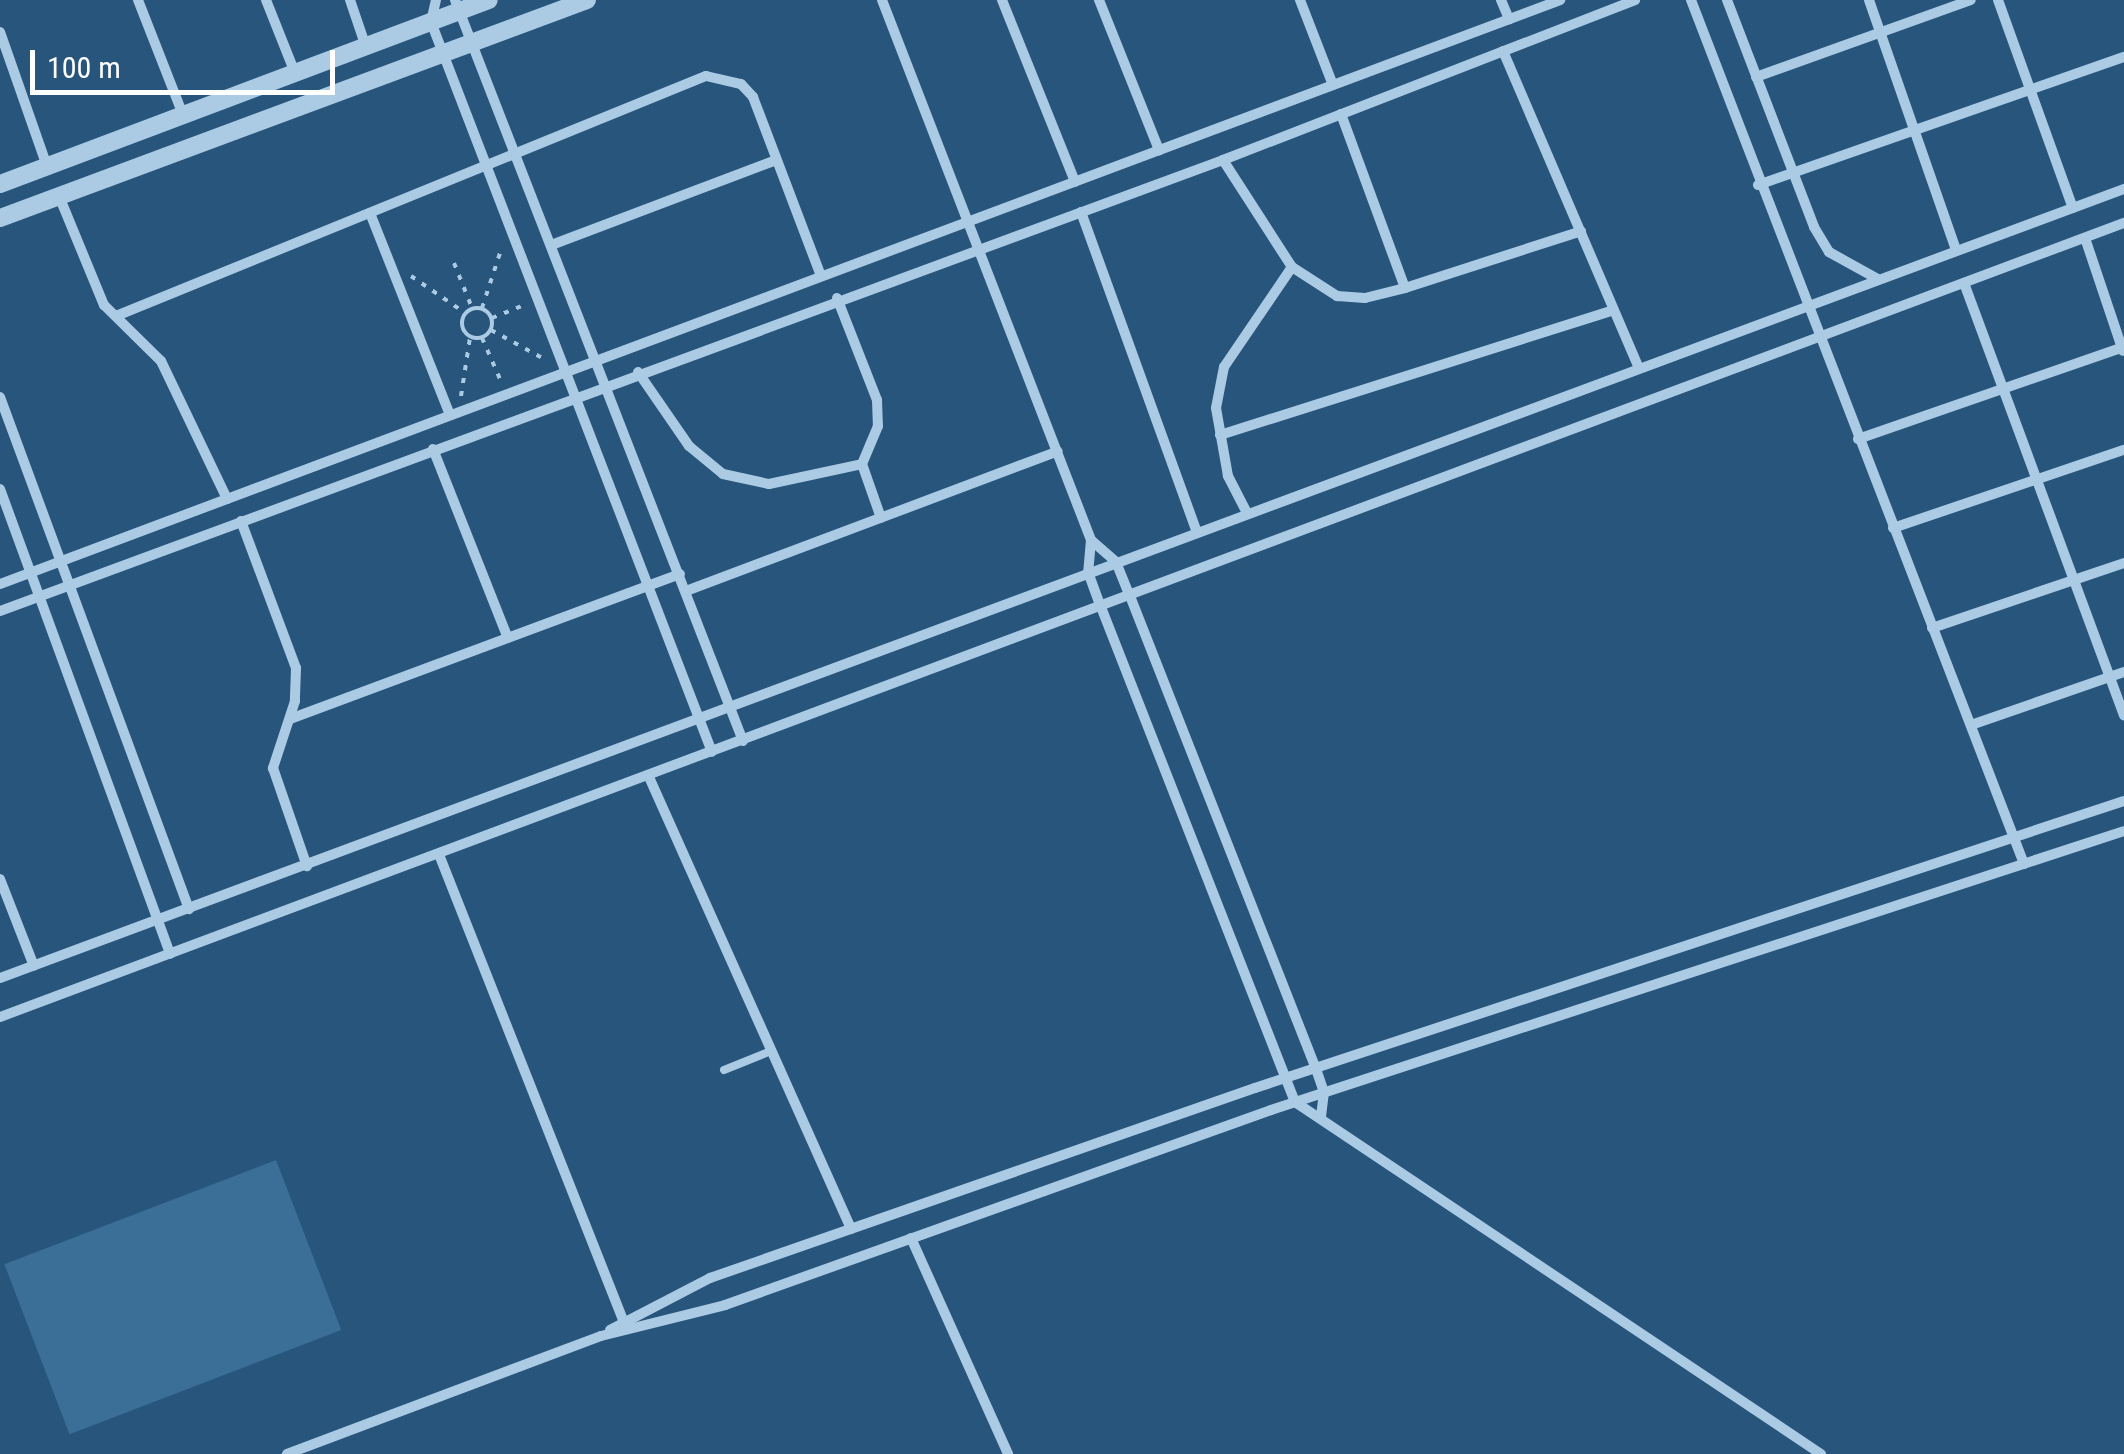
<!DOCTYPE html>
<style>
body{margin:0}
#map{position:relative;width:2124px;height:1454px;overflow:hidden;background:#27557b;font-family:"Roboto Condensed",sans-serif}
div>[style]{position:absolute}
.green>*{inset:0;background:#3b6f98;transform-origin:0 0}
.path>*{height:4px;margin-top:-2px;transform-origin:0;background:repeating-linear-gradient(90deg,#abcbe4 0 5px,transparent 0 13px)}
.path>.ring{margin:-2px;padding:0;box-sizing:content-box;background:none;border:4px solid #abcbe4;border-radius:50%}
.service>*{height:8px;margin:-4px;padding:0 4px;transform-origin:4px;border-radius:4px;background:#abcbe4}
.minor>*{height:10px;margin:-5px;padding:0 5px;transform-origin:5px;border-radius:5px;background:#abcbe4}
.tertiary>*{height:18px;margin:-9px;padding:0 9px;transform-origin:9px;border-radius:9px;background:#abcbe4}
span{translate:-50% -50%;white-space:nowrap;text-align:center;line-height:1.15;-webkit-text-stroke:8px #27557b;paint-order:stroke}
.scale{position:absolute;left:30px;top:50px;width:305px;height:45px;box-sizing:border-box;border:5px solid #fff;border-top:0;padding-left:12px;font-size:30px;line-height:35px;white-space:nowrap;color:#fff;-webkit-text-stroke:8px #27557b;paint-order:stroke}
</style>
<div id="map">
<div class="green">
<i style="left:276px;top:1160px;width:182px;height:291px;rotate:69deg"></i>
</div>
<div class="path">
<i style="left:454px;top:263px;width:48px;rotate:68.2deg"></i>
<i style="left:411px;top:276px;width:65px;rotate:34.4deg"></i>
<i class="ring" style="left:462px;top:308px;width:26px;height:26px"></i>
<i style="left:482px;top:308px;width:61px;rotate:-71.9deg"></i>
<i style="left:492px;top:318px;width:35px;rotate:-22deg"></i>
<i style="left:491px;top:330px;width:60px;rotate:28.7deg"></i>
<i style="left:482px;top:338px;width:45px;rotate:66.3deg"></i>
<i style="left:461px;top:396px;width:60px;rotate:-81.3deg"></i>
</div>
<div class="service">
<i style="left:724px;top:1070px;width:51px;rotate:-22deg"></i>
</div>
<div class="minor">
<i style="left:138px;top:0;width:123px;rotate:68.6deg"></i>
<i style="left:266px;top:0;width:79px;rotate:68.3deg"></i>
<i style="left:350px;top:0;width:50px;rotate:71.2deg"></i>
<i style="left:436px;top:0;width:23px;rotate:103deg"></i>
<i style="left:431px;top:22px;width:782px;rotate:68.95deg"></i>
<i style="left:455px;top:0;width:795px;rotate:68.76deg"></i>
<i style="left:882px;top:0;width:579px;rotate:68.84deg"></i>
<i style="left:1091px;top:540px;width:32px;rotate:95deg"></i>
<i style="left:1088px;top:572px;width:37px;rotate:70deg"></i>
<i style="left:1101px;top:607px;width:532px;rotate:68.6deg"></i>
<i style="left:1295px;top:1102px;width:633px;rotate:33.79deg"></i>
<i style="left:1002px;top:0;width:196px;rotate:68.1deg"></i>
<i style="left:1099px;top:0;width:162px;rotate:68.2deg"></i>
<i style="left:1300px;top:0;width:91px;rotate:68.8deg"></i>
<i style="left:1501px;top:0;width:21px;rotate:67deg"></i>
<i style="left:1691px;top:0;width:926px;rotate:68.92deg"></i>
<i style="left:1727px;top:0;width:243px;rotate:69deg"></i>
<i style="left:1814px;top:227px;width:29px;rotate:59deg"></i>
<i style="left:1829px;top:252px;width:56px;rotate:28.9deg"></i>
<i style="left:1869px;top:0;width:265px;rotate:70.8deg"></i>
<i style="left:1998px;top:0;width:221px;rotate:70.2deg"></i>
<i style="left:0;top:32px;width:142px;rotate:70.7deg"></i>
<i style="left:1503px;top:51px;width:345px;rotate:66.8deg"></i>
<i style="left:1756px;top:77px;width:228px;rotate:-19.7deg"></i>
<i style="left:1341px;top:114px;width:185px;rotate:69.8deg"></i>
<i style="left:1223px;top:160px;width:127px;rotate:57.2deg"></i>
<i style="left:1292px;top:267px;width:54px;rotate:32.8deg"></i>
<i style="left:1337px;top:296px;width:28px;rotate:4deg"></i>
<i style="left:1365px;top:298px;width:41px;rotate:-14deg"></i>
<i style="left:1405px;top:288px;width:185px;rotate:-17.9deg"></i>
<i style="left:1758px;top:185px;width:388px;rotate:-19.3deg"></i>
<i style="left:59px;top:196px;width:118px;rotate:67.6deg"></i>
<i style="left:104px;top:305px;width:80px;rotate:44.5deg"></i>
<i style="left:161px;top:361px;width:153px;rotate:64.4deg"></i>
<i style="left:1081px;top:212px;width:340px;rotate:70.1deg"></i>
<i style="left:370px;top:213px;width:217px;rotate:68.4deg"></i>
<i style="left:2085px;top:238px;width:119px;rotate:71.4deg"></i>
<i style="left:554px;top:244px;width:237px;rotate:-20.7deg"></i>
<i style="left:1964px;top:283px;width:461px;rotate:69.7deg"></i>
<i style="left:837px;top:298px;width:110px;rotate:68.6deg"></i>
<i style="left:877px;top:400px;width:26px;rotate:88deg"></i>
<i style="left:878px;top:426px;width:41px;rotate:112.8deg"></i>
<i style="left:862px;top:464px;width:57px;rotate:70.6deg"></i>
<i style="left:116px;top:316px;width:637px;rotate:-22.14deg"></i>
<i style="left:706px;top:76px;width:36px;rotate:13deg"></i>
<i style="left:741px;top:84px;width:18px;rotate:47deg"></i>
<i style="left:753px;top:97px;width:191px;rotate:69.2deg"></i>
<i style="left:638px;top:372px;width:90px;rotate:55.4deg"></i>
<i style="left:689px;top:446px;width:44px;rotate:39.5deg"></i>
<i style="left:723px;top:474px;width:47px;rotate:12.3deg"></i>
<i style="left:769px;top:484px;width:95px;rotate:-12.1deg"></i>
<i style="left:0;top:397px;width:546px;rotate:69.74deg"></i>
<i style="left:1220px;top:435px;width:413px;rotate:-17.6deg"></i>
<i style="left:1858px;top:439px;width:281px;rotate:-19.1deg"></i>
<i style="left:433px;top:449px;width:203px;rotate:68.4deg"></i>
<i style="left:0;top:489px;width:495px;rotate:69.9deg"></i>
<i style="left:1247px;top:513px;width:42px;rotate:-117.2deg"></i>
<i style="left:1228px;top:476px;width:69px;rotate:-100deg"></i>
<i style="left:1216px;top:408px;width:42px;rotate:-79deg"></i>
<i style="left:1224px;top:367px;width:121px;rotate:-55.8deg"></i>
<i style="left:241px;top:521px;width:157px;rotate:69.5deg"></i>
<i style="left:296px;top:668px;width:33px;rotate:92deg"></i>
<i style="left:295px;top:701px;width:71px;rotate:108.2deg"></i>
<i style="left:273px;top:768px;width:104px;rotate:70.9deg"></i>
<i style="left:1893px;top:528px;width:244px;rotate:-18.7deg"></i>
<i style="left:1091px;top:540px;width:33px;rotate:41deg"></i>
<i style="left:1116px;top:562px;width:37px;rotate:68deg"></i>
<i style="left:1130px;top:596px;width:508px;rotate:68.53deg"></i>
<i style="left:1316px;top:1069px;width:24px;rotate:71deg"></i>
<i style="left:1324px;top:1092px;width:25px;rotate:97deg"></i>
<i style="left:0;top:584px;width:1666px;rotate:-20.52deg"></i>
<i style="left:686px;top:591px;width:397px;rotate:-20.6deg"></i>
<i style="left:0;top:611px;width:1304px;rotate:-20.24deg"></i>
<i style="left:1223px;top:160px;width:442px;rotate:-21.2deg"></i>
<i style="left:1932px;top:628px;width:203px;rotate:-18.7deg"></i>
<i style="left:290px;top:719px;width:416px;rotate:-20.4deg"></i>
<i style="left:1971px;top:725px;width:162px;rotate:-19.1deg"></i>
<i style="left:649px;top:777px;width:495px;rotate:65.9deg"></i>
<i style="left:440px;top:857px;width:503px;rotate:68.43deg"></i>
<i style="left:0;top:879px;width:93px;rotate:68.7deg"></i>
<i style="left:0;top:978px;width:2266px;rotate:-20.38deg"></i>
<i style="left:0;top:1017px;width:2268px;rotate:-20.5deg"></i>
<i style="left:911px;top:1238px;width:237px;rotate:65.8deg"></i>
<i style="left:610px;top:1330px;width:113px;rotate:-27.5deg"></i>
<i style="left:710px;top:1278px;width:577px;rotate:-19.22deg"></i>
<i style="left:1255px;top:1088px;width:915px;rotate:-18.28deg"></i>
<i style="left:287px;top:1454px;width:335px;rotate:-20.6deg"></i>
<i style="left:601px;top:1336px;width:128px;rotate:-14deg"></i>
<i style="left:725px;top:1305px;width:580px;rotate:-19.65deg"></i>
<i style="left:1271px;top:1110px;width:897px;rotate:-18.11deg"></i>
</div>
<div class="tertiary">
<i style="left:0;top:184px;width:522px;rotate:-20.62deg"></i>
<i style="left:0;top:218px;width:626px;rotate:-20.37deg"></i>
</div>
<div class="scale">100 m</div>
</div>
